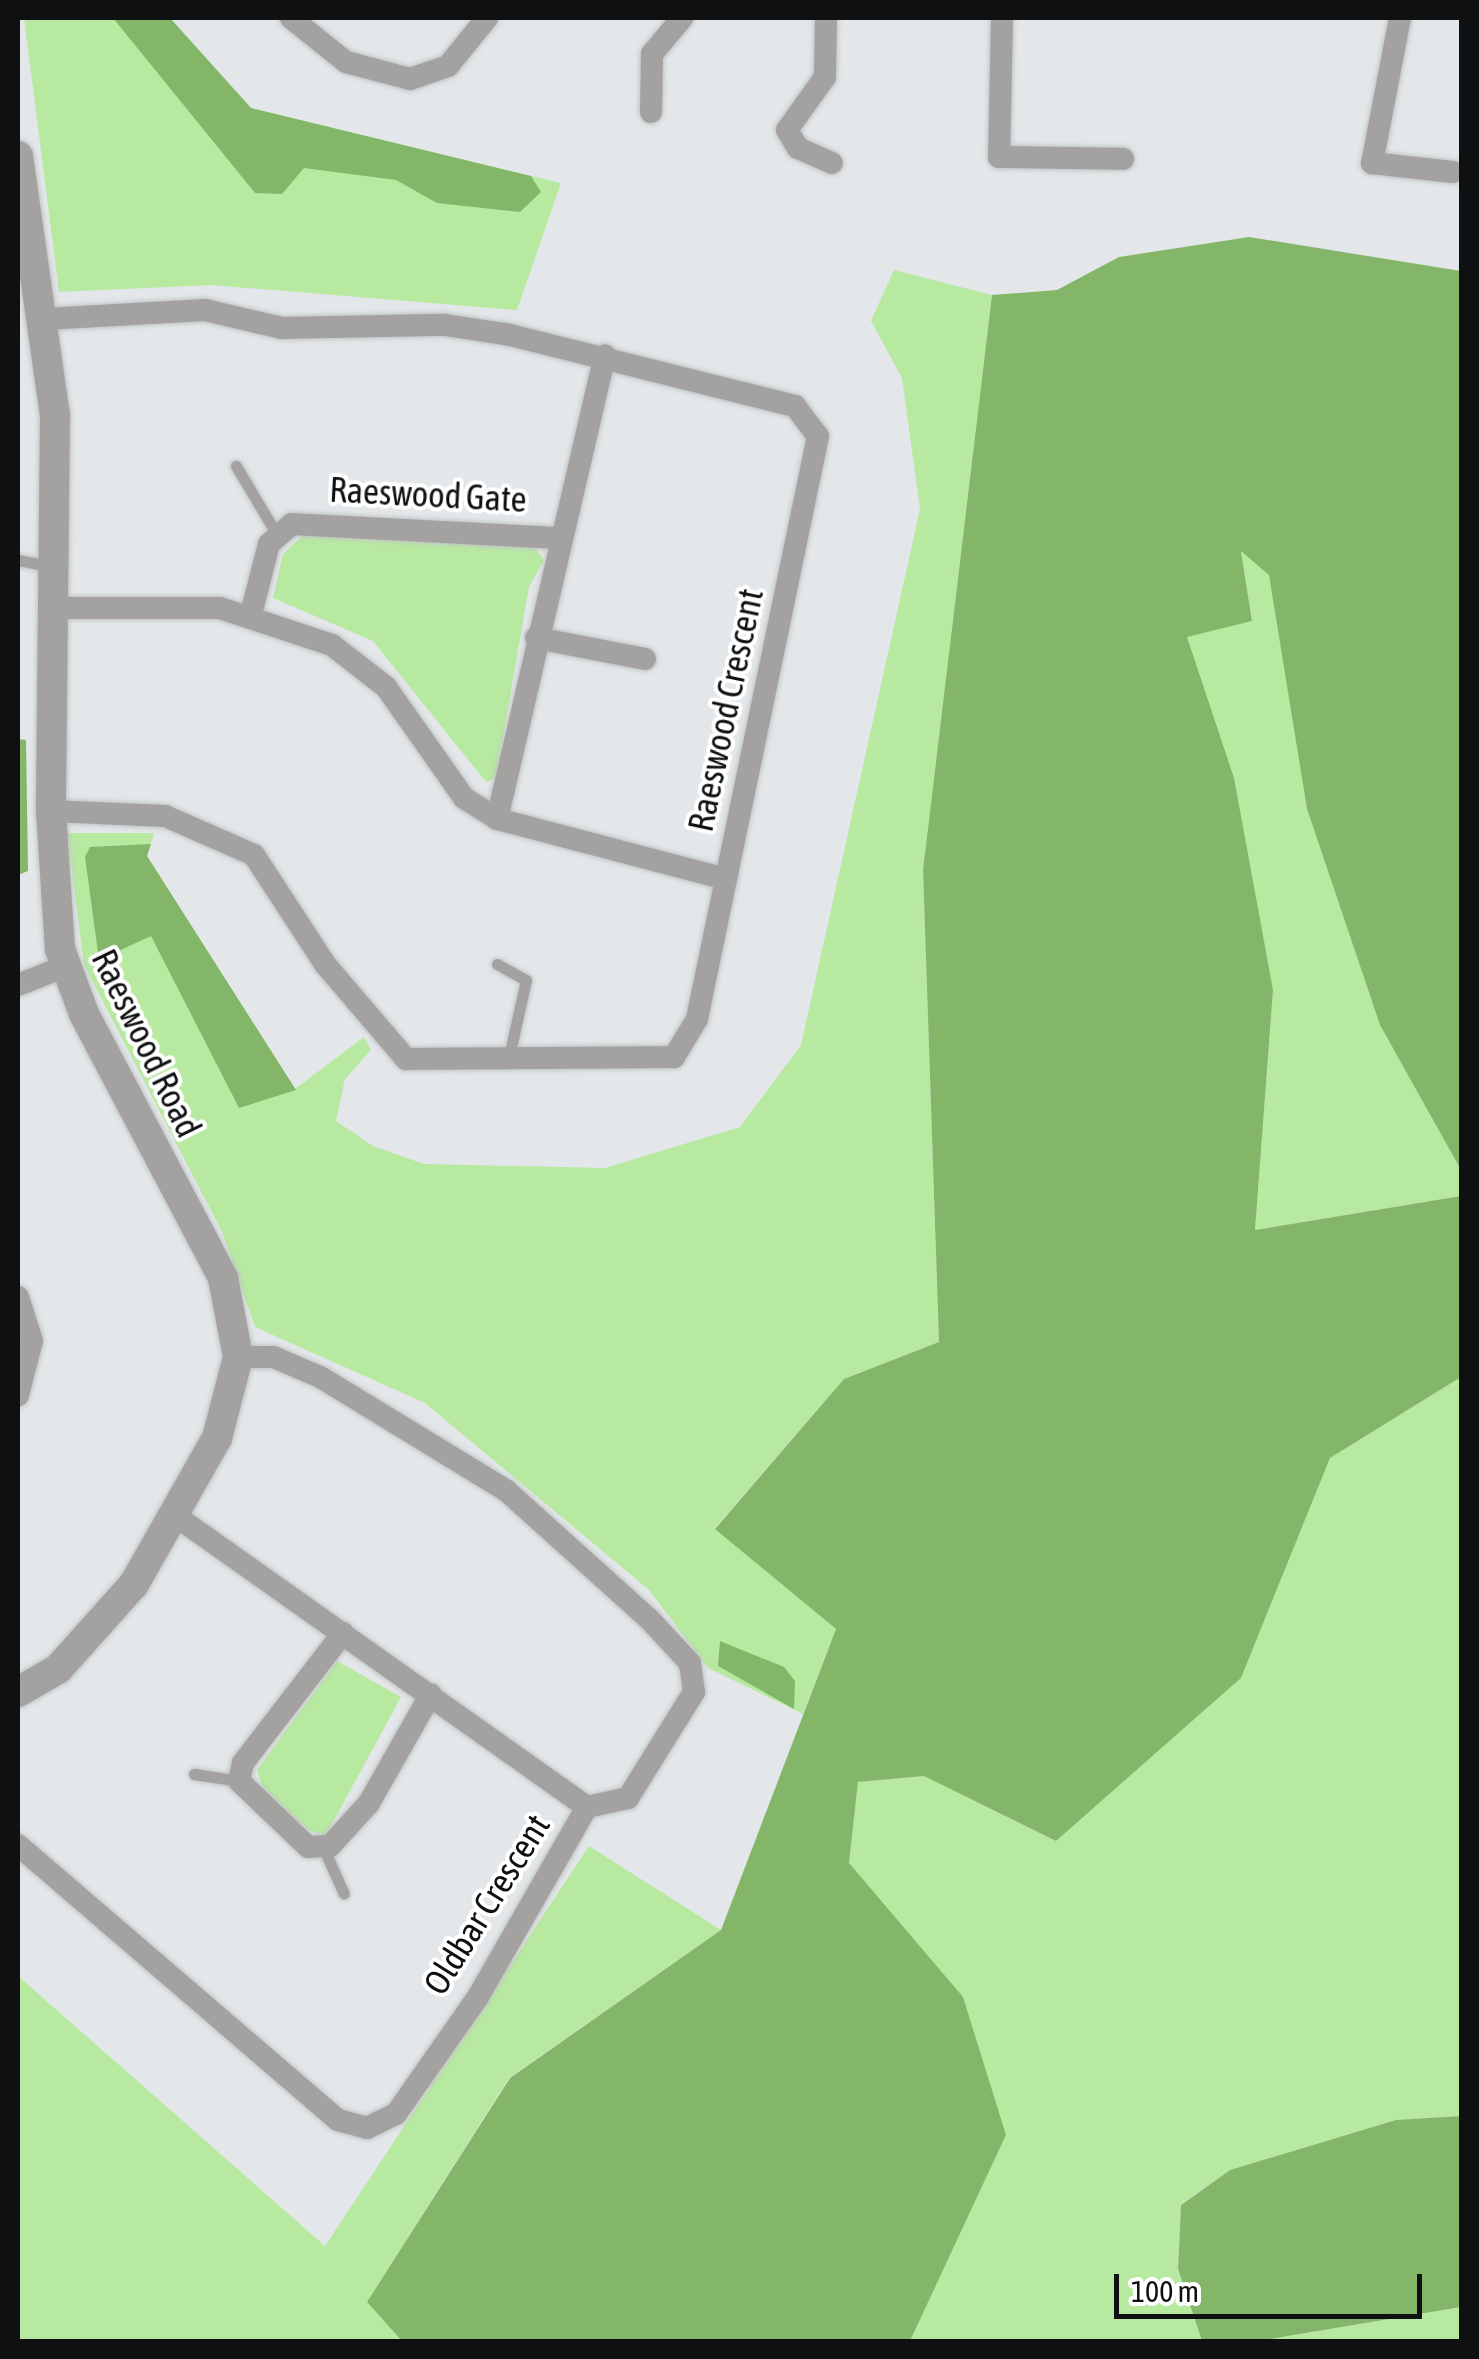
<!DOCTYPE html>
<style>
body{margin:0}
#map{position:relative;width:1479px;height:2359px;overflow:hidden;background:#e3e7e9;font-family:"Asap Condensed",sans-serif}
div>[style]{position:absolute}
.green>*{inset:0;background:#b8e9a1}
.forest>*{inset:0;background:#84b66a}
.roads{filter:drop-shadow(0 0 2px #c1c5c6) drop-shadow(0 0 2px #c1c5c6)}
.service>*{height:11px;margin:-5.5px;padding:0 5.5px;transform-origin:5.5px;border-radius:5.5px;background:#a4a2a1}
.minor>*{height:22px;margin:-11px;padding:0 11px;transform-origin:11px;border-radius:11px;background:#a4a2a1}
.tertiary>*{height:30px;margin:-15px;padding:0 15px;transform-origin:15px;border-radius:15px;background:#a4a2a1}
span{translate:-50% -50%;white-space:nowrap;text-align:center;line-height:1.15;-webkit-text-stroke:8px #fff;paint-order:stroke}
.street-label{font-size:35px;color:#0f1011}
.frame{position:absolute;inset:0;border:20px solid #0f1011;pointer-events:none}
.scale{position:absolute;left:1114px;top:2274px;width:308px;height:45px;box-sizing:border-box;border:5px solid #0f1011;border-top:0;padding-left:12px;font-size:30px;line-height:35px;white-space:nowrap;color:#0f1011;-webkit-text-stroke:8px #fff;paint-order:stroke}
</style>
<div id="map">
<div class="green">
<div style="clip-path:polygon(24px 18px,170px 18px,251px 108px,561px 183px,517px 310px,211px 285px,59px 292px)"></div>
<div style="clip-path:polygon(894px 270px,992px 295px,923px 870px,939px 1342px,844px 1379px,715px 1528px,836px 1629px,803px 1714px,708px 1668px,649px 1590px,425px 1403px,255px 1327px,222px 1232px,84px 965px,67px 833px,154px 833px,147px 856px,295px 1089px,364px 1037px,371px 1050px,345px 1079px,336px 1121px,373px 1146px,424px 1164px,605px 1168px,740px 1127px,801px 1045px,920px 509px,902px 378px,871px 321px)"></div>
<div style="clip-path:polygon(304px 534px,532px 544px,544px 560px,529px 587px,496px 778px,486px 782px,373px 641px,273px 598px,283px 554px)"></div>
<div style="clip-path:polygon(1241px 550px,1270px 575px,1307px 809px,1380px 1025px,1461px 1170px,1461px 1196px,1255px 1230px,1273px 990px,1187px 636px,1252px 621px)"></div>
<div style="clip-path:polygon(1461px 1377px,1461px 2116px,1396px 2120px,1230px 2170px,1181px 2204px,1178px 2269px,1202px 2341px,910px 2341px,1006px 2135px,849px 1863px,858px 1782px,924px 1776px,1056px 1841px,1241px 1678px,1330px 1458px)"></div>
<div style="clip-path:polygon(337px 1661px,401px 1697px,326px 1835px,309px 1831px,262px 1787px,257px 1770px)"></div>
<div style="clip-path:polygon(589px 1846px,721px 1930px,509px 2078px,367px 2302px,402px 2341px,18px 2341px,18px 1976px,325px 2246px)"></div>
<div style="clip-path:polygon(1461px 2307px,1461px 2341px,1258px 2341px)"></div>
</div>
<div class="forest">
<div style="clip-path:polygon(113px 18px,170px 18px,251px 108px,531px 176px,541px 192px,520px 212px,437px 203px,396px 180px,304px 168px,282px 194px,255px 193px)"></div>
<div style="clip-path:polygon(1249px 237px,1461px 271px,1461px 1170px,1380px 1025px,1307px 809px,1269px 575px,1241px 551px,1252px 621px,1187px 637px,1234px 778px,1273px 990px,1255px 1230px,1461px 1196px,1461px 1377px,1330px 1458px,1241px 1678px,1056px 1841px,924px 1776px,858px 1782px,849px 1863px,963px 1997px,1006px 2135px,910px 2341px,402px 2341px,367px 2302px,510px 2078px,721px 1930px,836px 1629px,715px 1529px,844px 1379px,939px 1342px,923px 870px,992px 295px,1057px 290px,1119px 257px)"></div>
<div style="clip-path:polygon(18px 739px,26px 740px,28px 871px,18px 875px)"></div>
<div style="clip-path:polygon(151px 844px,147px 856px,296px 1090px,239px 1108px,151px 936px,99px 960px,85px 857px,90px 847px)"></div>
<div style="clip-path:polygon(720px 1641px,784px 1667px,795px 1681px,794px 1709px,718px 1666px)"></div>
<div style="clip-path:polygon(1461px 2116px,1461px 2307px,1258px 2341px,1202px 2341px,1178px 2269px,1181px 2205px,1230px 2170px,1396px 2120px)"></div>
</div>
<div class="roads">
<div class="service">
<div style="left:236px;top:466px;width:78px;rotate:59.2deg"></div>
<div style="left:18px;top:560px;width:36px;rotate:11deg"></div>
<div style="left:497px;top:964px;width:33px;rotate:29deg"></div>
<div style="left:526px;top:980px;width:83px;rotate:102.5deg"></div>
<div style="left:194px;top:1774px;width:46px;rotate:8.8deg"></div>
<div style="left:323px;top:1847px;width:51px;rotate:65.9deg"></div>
</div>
<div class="minor">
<div style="left:291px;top:18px;width:70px;rotate:38.7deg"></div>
<div style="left:346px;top:62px;width:66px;rotate:14.9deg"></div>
<div style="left:410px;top:79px;width:40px;rotate:-18.9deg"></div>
<div style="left:448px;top:66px;width:62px;rotate:-50.9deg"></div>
<div style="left:826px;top:18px;width:59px;rotate:91deg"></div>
<div style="left:825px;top:77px;width:65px;rotate:125.6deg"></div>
<div style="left:787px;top:130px;width:21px;rotate:59deg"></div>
<div style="left:798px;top:148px;width:37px;rotate:24deg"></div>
<div style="left:1002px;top:18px;width:139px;rotate:91.2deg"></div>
<div style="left:999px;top:157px;width:124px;rotate:0.9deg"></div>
<div style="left:1400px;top:18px;width:148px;rotate:100.9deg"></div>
<div style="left:1372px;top:163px;width:81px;rotate:6.4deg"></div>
<div style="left:651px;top:112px;width:58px;rotate:-89deg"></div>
<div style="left:652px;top:54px;width:47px;rotate:-50.2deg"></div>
<div style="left:45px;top:319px;width:160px;rotate:-3.2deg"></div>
<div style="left:205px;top:310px;width:79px;rotate:13.2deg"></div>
<div style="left:282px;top:328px;width:163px;rotate:-1.1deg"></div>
<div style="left:445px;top:325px;width:66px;rotate:8.7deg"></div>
<div style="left:510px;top:335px;width:294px;rotate:14deg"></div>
<div style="left:795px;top:406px;width:38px;rotate:53deg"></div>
<div style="left:818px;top:436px;width:595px;rotate:101.73deg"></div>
<div style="left:697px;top:1019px;width:44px;rotate:121.2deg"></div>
<div style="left:674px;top:1057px;width:268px;rotate:179.6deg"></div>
<div style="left:406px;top:1059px;width:125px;rotate:-130.5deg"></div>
<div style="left:325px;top:964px;width:130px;rotate:-123.1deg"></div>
<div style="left:254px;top:855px;width:97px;rotate:-156.3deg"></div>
<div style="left:165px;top:816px;width:114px;rotate:-177.5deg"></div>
<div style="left:58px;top:608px;width:162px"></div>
<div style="left:220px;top:608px;width:118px;rotate:18.3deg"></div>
<div style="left:332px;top:645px;width:68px;rotate:37.9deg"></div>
<div style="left:386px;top:687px;width:136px;rotate:54.9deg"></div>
<div style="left:464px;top:798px;width:39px;rotate:32deg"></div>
<div style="left:497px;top:819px;width:237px;rotate:14.7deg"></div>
<div style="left:251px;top:614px;width:72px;rotate:-75.6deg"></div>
<div style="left:269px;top:544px;width:30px;rotate:-41deg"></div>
<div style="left:292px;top:524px;width:264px;rotate:3deg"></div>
<div style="left:536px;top:638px;width:111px;rotate:10.9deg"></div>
<div style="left:497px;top:819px;width:476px;rotate:-76.9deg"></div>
<div style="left:18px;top:985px;width:52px;rotate:-21.6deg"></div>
<div style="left:18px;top:1297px;width:46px;rotate:72.3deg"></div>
<div style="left:32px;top:1341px;width:56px;rotate:104.5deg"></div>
<div style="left:173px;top:1514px;width:507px;rotate:35.29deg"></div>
<div style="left:587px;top:1807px;width:42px;rotate:-12.4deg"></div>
<div style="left:628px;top:1798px;width:125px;rotate:-58.1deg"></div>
<div style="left:694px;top:1692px;width:29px;rotate:-98deg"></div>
<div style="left:690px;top:1663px;width:60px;rotate:-133deg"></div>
<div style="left:649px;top:1619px;width:191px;rotate:-138deg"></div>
<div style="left:507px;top:1491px;width:219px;rotate:-148.6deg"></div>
<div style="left:320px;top:1377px;width:51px;rotate:-156.9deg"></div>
<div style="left:273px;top:1357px;width:35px;rotate:180deg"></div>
<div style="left:343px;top:1633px;width:164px;rotate:127.6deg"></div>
<div style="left:243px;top:1763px;width:18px;rotate:103deg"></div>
<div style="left:239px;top:1781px;width:95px;rotate:43.7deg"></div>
<div style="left:308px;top:1847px;width:22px;rotate:-3deg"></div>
<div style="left:330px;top:1846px;width:58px;rotate:-47.8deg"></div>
<div style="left:369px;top:1803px;width:125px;rotate:-60.4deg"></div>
<div style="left:18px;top:1845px;width:422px;rotate:40.7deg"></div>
<div style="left:338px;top:2120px;width:30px;rotate:15deg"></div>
<div style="left:367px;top:2128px;width:32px;rotate:-26deg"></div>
<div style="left:396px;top:2114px;width:143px;rotate:-55deg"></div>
<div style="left:478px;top:1997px;width:219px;rotate:-60.2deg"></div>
</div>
<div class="tertiary">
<div style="left:18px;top:156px;width:262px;rotate:81.9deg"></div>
<div style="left:55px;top:415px;width:396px;rotate:90.6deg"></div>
<div style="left:51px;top:811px;width:138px;rotate:86.3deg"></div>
<div style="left:60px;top:949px;width:69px;rotate:69.7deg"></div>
<div style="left:84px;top:1014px;width:298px;rotate:62.2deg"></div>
<div style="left:223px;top:1278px;width:80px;rotate:79.2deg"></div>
<div style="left:238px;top:1357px;width:84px;rotate:104.5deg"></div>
<div style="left:217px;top:1438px;width:168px;rotate:119.6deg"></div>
<div style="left:134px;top:1584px;width:114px;rotate:131.8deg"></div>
<div style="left:58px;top:1669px;width:46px;rotate:150.1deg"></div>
</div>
</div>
<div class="street-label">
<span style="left:428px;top:494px;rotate:3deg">Raeswood Gate</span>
<span style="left:725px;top:710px;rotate:-78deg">Raeswood Crescent</span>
<span style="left:147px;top:1043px;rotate:64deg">Raeswood Road</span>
<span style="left:486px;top:1904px;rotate:-58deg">Oldbar Crescent</span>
</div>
<div class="frame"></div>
<div class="scale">100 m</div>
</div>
